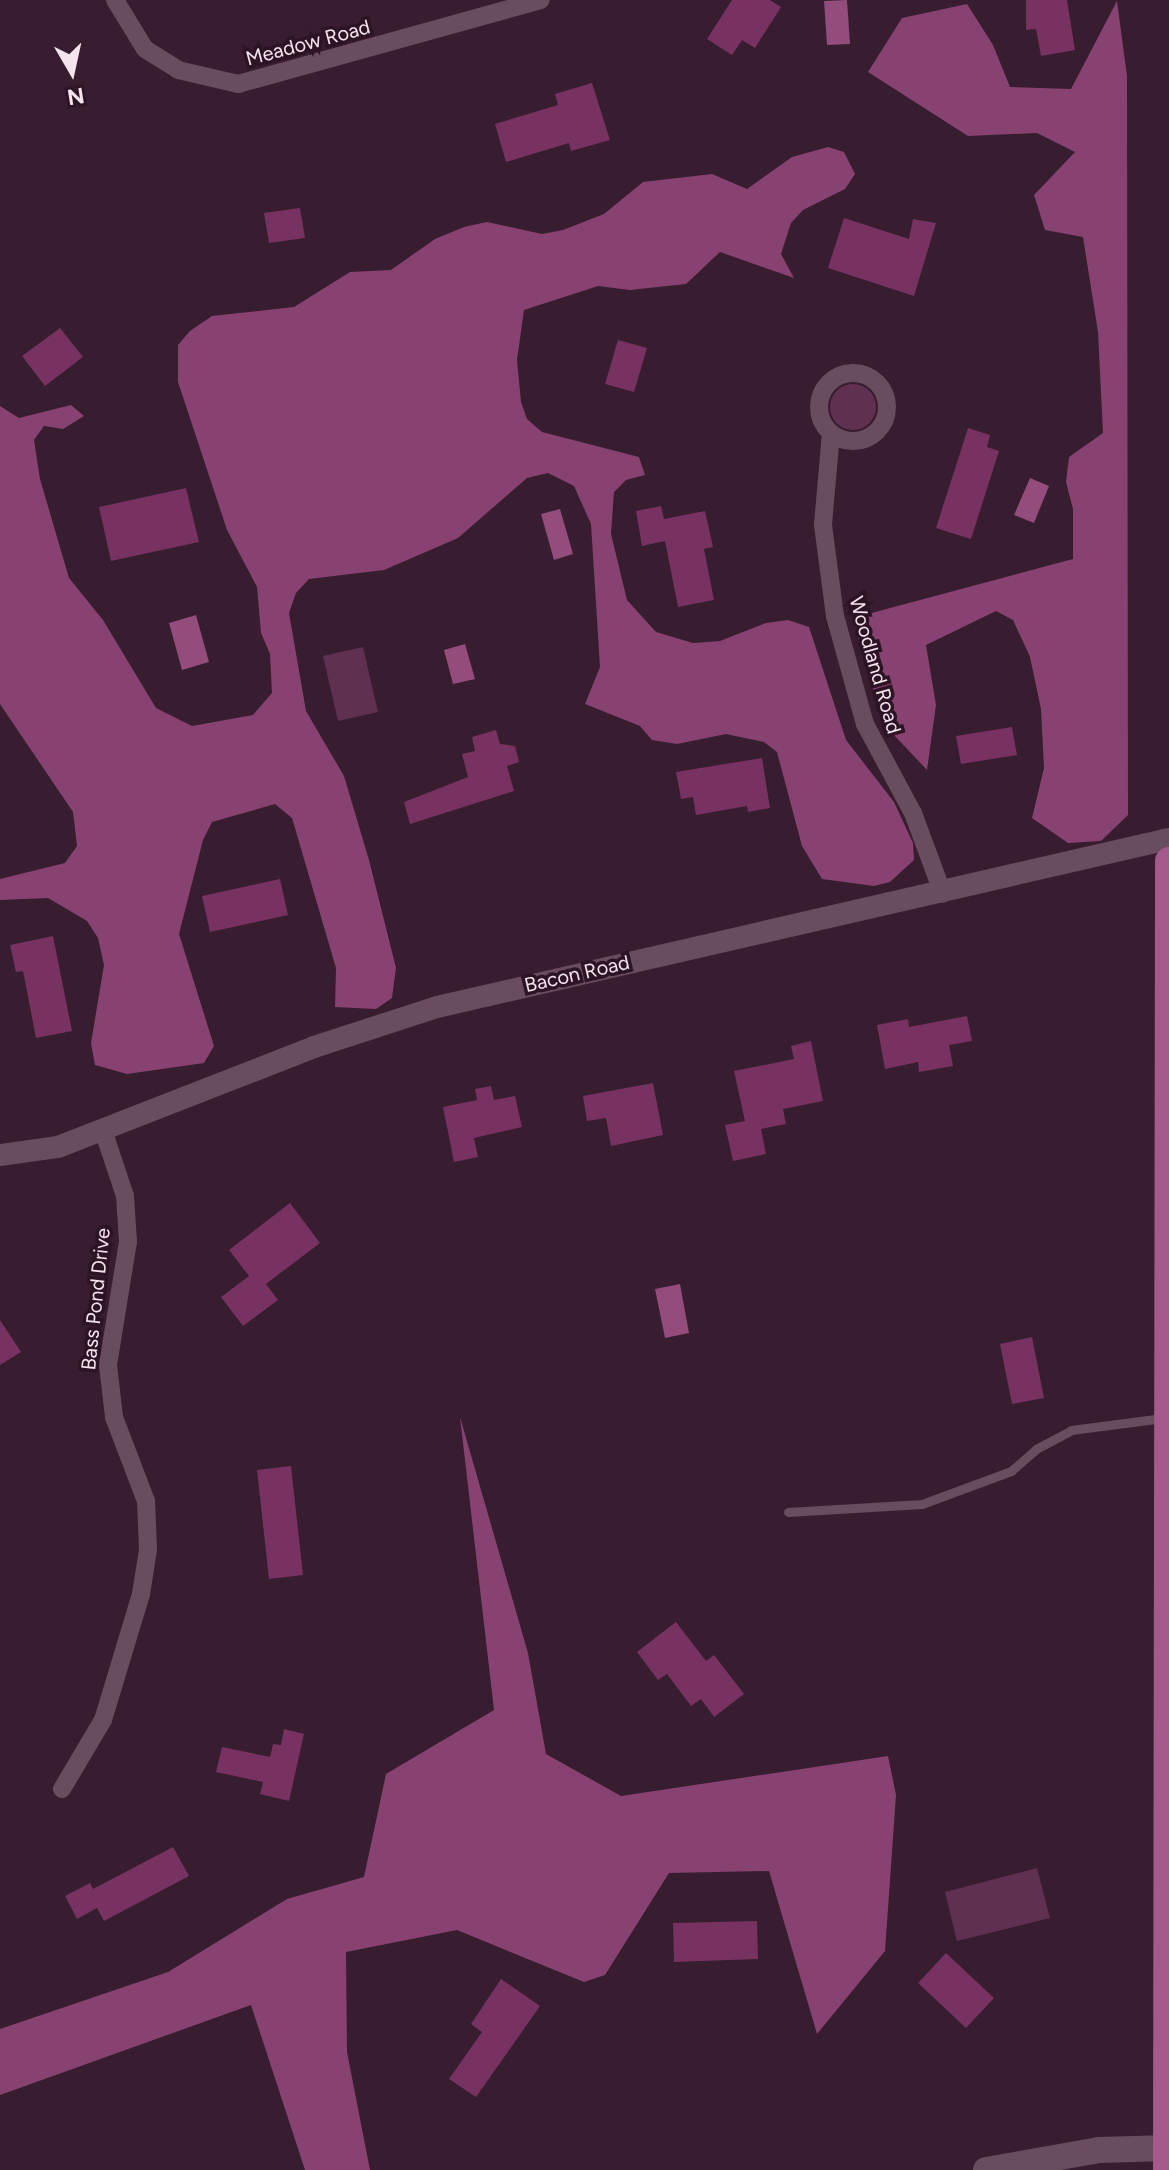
<!DOCTYPE html>
<style>
body{margin:0}
#map{position:relative;width:1169px;height:2170px;overflow:hidden;background:#371d2f;font-family:Figtree,sans-serif}
div>[style]{position:absolute}
.green>*{inset:0;background:#603051}
.round{border-radius:50%}
.forest>*{inset:0;background:#884271}
.water>*{inset:0;background:#934c7c}
.building>*{inset:0;background:#773262}
.service>*{height:9px;margin:-4.5px;padding:0 4.5px;transform-origin:4.5px;border-radius:4.5px;background:#694c5e}
.minor>*{height:18px;margin:-9px;padding:0 9px;transform-origin:9px;border-radius:9px;background:#694c5e}
.minor>.ring{margin:-9px;padding:0;box-sizing:content-box;background:none;border:18px solid #694c5e;border-radius:50%}
.tertiary>*{height:22px;margin:-11px;padding:0 11px;transform-origin:11px;border-radius:11px;background:#694c5e}
.secondary>*{height:26px;margin:-13px;padding:0 13px;transform-origin:13px;border-radius:13px;background:#694c5e}
.primary>*{height:28px;margin:-14px;padding:0 14px;transform-origin:14px;border-radius:14px;background:#a45a8c}
span{translate:-50% -50%;white-space:nowrap;text-align:center;line-height:1.15;-webkit-text-stroke:7px #2d1425;paint-order:stroke}
.street-label{font-size:20px;color:#f5e3ee}
.north{position:absolute;left:32px;top:32px;width:80px;height:80px;-webkit-text-stroke:6px #2d1425;paint-order:stroke;rotate:171deg;font-size:22px;font-weight:700;line-height:32px;text-align:center;color:#f5e3ee}
.north::after{content:'';display:block;margin:auto;width:28px;height:36px;background:#f5e3ee;clip-path:polygon(50% 0,100% 100%,50% 72%,0 100%)}
</style>
<div id="map">
<div class="green">
<div class="round" style="left:830px;top:384px;width:46px;height:46px"></div>
<div style="clip-path:polygon(363px 647px,378px 712px,338px 721px,323px 656px)"></div>
<div style="clip-path:polygon(1037px 1868px,1050px 1918px,957px 1941px,945px 1892px)"></div>
</div>
<div class="forest">
<div style="clip-path:polygon(1117px 1px,1127px 76px,1128px 815px,1101px 841px,1068px 843px,1032px 818px,1044px 768px,1041px 709px,1030px 657px,1013px 620px,996px 611px,926px 645px,936px 705px,927px 770px,893px 734px,871px 685px,853px 618px,1073px 559px,1073px 509px,1066px 482px,1069px 457px,1103px 433px,1098px 332px,1083px 237px,1045px 230px,1034px 195px,1075px 152px,1037px 133px,968px 136px,868px 72px,902px 18px,967px 4px,993px 45px,1010px 87px,1071px 89px)"></div>
<div style="clip-path:polygon(828px 147px,844px 152px,855px 174px,845px 189px,803px 210px,791px 223px,781px 254px,794px 278px,720px 252px,686px 284px,630px 290px,598px 286px,524px 310px,517px 360px,521px 402px,527px 419px,542px 432px,639px 457px,645px 475px,626px 480px,614px 492px,611px 534px,627px 600px,656px 632px,693px 643px,720px 641px,766px 623px,788px 620px,809px 627px,846px 740px,894px 802px,913px 843px,914px 860px,890px 882px,874px 886px,822px 879px,802px 846px,777px 752px,764px 742px,726px 734px,677px 744px,652px 740px,640px 726px,585px 704px,600px 667px,591px 524px,574px 486px,548px 473px,527px 478px,458px 538px,384px 570px,309px 579px,296px 593px,289px 613px,306px 711px,344px 776px,369px 860px,396px 968px,392px 998px,376px 1009px,335px 1007px,336px 968px,292px 818px,275px 804px,212px 822px,203px 840px,179px 934px,214px 1046px,204px 1063px,127px 1074px,95px 1065px,91px 1043px,104px 965px,98px 938px,87px 921px,48px 898px,0 900px,0 879px,65px 863px,77px 846px,73px 812px,0 704px,0 406px,19px 418px,71px 405px,84px 416px,63px 429px,44px 426px,34px 440px,40px 479px,69px 578px,103px 620px,156px 708px,192px 726px,253px 715px,272px 693px,270px 654px,261px 633px,257px 587px,227px 530px,178px 382px,178px 345px,190px 331px,212px 316px,294px 307px,350px 272px,391px 270px,435px 239px,464px 227px,487px 222px,542px 234px,563px 230px,604px 214px,643px 182px,712px 174px,747px 189px,792px 157px)"></div>
<div style="clip-path:polygon(460px 1417px,528px 1653px,546px 1754px,621px 1796px,888px 1756px,896px 1795px,885px 1951px,817px 2034px,769px 1871px,669px 1873px,605px 1975px,584px 1982px,457px 1930px,346px 1952px,347px 2052px,370px 2170px,305px 2170px,251px 2005px,0 2095px,0 2029px,168px 1972px,287px 1899px,364px 1877px,386px 1774px,494px 1710px)"></div>
</div>
<div class="water">
<div style="clip-path:polygon(847px 0,850px 44px,827px 45px,824px 1px)"></div>
<div style="clip-path:polygon(1030px 478px,1049px 486px,1034px 523px,1014px 515px)"></div>
<div style="clip-path:polygon(560px 509px,573px 554px,554px 560px,541px 514px)"></div>
<div style="clip-path:polygon(196px 615px,209px 662px,182px 670px,169px 623px)"></div>
<div style="clip-path:polygon(465px 644px,475px 679px,453px 684px,444px 650px)"></div>
<div style="clip-path:polygon(680px 1284px,689px 1333px,665px 1338px,655px 1289px)"></div>
</div>
<div class="building">
<div style="clip-path:polygon(732px 0,770px 0,781px 7px,755px 48px,742px 40px,732px 55px,707px 39px)"></div>
<div style="clip-path:polygon(1026px 0,1067px 0,1075px 50px,1041px 56px,1036px 29px,1026px 30px)"></div>
<div style="clip-path:polygon(592px 83px,610px 140px,571px 151px,569px 143px,506px 162px,495px 124px,558px 105px,555px 94px)"></div>
<div style="clip-path:polygon(300px 208px,305px 238px,269px 243px,264px 213px)"></div>
<div style="clip-path:polygon(844px 218px,909px 239px,913px 219px,936px 223px,914px 296px,828px 268px)"></div>
<div style="clip-path:polygon(60px 328px,83px 357px,45px 386px,22px 356px)"></div>
<div style="clip-path:polygon(618px 340px,647px 348px,634px 392px,605px 384px)"></div>
<div style="clip-path:polygon(968px 428px,990px 435px,987px 447px,999px 451px,971px 539px,936px 528px)"></div>
<div style="clip-path:polygon(186px 488px,199px 542px,111px 561px,99px 507px)"></div>
<div style="clip-path:polygon(661px 506px,664px 519px,705px 511px,713px 547px,704px 549px,714px 600px,678px 607px,665px 541px,642px 546px,636px 511px)"></div>
<div style="clip-path:polygon(1012px 727px,1017px 755px,961px 764px,956px 736px)"></div>
<div style="clip-path:polygon(496px 730px,500px 744px,515px 746px,519px 762px,507px 766px,514px 791px,410px 824px,404px 802px,468px 777px,462px 754px,475px 751px,472px 737px)"></div>
<div style="clip-path:polygon(762px 758px,770px 808px,748px 812px,747px 806px,696px 815px,693px 797px,681px 799px,676px 772px)"></div>
<div style="clip-path:polygon(280px 879px,288px 915px,210px 932px,202px 896px)"></div>
<div style="clip-path:polygon(53px 936px,72px 1031px,36px 1038px,23px 971px,16px 972px,10px 945px)"></div>
<div style="clip-path:polygon(967px 1016px,972px 1041px,949px 1045px,953px 1066px,919px 1072px,918px 1062px,885px 1069px,877px 1025px,908px 1019px,909px 1027px)"></div>
<div style="clip-path:polygon(811px 1041px,823px 1101px,783px 1109px,786px 1124px,761px 1129px,766px 1154px,733px 1161px,725px 1125px,745px 1121px,734px 1071px,794px 1059px,791px 1046px)"></div>
<div style="clip-path:polygon(653px 1083px,663px 1135px,611px 1146px,606px 1118px,587px 1121px,583px 1096px)"></div>
<div style="clip-path:polygon(491px 1086px,494px 1100px,515px 1096px,522px 1127px,474px 1138px,478px 1157px,454px 1162px,443px 1107px,477px 1100px,475px 1089px)"></div>
<div style="clip-path:polygon(290px 1203px,320px 1243px,266px 1284px,278px 1300px,243px 1326px,221px 1297px,249px 1276px,229px 1250px)"></div>
<div style="clip-path:polygon(0 1320px,21px 1352px,0 1365px)"></div>
<div style="clip-path:polygon(1032px 1337px,1044px 1398px,1012px 1404px,1000px 1344px)"></div>
<div style="clip-path:polygon(291px 1466px,303px 1575px,269px 1579px,257px 1470px)"></div>
<div style="clip-path:polygon(676px 1622px,706px 1661px,714px 1655px,744px 1694px,714px 1717px,701px 1699px,691px 1706px,667px 1674px,658px 1680px,637px 1652px)"></div>
<div style="clip-path:polygon(284px 1729px,304px 1734px,289px 1801px,260px 1794px,263px 1782px,216px 1772px,222px 1747px,270px 1757px,273px 1744px,281px 1745px)"></div>
<div style="clip-path:polygon(173px 1847px,189px 1876px,104px 1921px,97px 1908px,77px 1919px,65px 1896px,90px 1883px,93px 1889px)"></div>
<div style="clip-path:polygon(757px 1921px,758px 1959px,674px 1962px,673px 1923px)"></div>
<div style="clip-path:polygon(946px 1953px,994px 1998px,966px 2028px,918px 1983px)"></div>
<div style="clip-path:polygon(501px 1979px,540px 2006px,476px 2097px,449px 2079px,482px 2032px,471px 2024px)"></div>
</div>
<div class="service">
<div style="left:788px;top:1512px;width:134px;rotate:-3.4deg"></div>
<div style="left:922px;top:1504px;width:95px;rotate:-20.3deg"></div>
<div style="left:1011px;top:1471px;width:33px;rotate:-41deg"></div>
<div style="left:1036px;top:1449px;width:40px;rotate:-28deg"></div>
<div style="left:1071px;top:1430px;width:93px;rotate:-7.4deg"></div>
</div>
<div class="minor">
<div style="left:115px;top:0;width:57px;rotate:58.5deg"></div>
<div style="left:145px;top:49px;width:39px;rotate:32deg"></div>
<div style="left:178px;top:70px;width:62px;rotate:13.1deg"></div>
<div style="left:238px;top:84px;width:314px;rotate:-15.5deg"></div>
<div class="ring" style="left:819px;top:373px;width:50px;height:50px"></div>
<div style="left:831px;top:433px;width:92px;rotate:95deg"></div>
<div style="left:823px;top:525px;width:92px;rotate:82.5deg"></div>
<div style="left:835px;top:616px;width:112px;rotate:74.5deg"></div>
<div style="left:865px;top:724px;width:101px;rotate:61.7deg"></div>
<div style="left:913px;top:813px;width:86px;rotate:69.7deg"></div>
<div style="left:62px;top:1789px;width:80px;rotate:-59.3deg"></div>
<div style="left:103px;top:1720px;width:132px;rotate:-73.2deg"></div>
<div style="left:141px;top:1594px;width:45px;rotate:-81deg"></div>
<div style="left:148px;top:1550px;width:49px;rotate:-92.3deg"></div>
<div style="left:146px;top:1501px;width:90px;rotate:-110.9deg"></div>
<div style="left:114px;top:1417px;width:52px;rotate:-96.6deg"></div>
<div style="left:108px;top:1365px;width:125px;rotate:-80.8deg"></div>
<div style="left:128px;top:1242px;width:46px;rotate:-93.7deg"></div>
<div style="left:125px;top:1196px;width:70px;rotate:-108.4deg"></div>
</div>
<div class="tertiary">
<div style="left:0;top:1155px;width:59px;rotate:-7.9deg"></div>
<div style="left:58px;top:1147px;width:275px;rotate:-21.3deg"></div>
<div style="left:314px;top:1047px;width:129px;rotate:-18deg"></div>
<div style="left:437px;top:1007px;width:751px;rotate:-12.93deg"></div>
</div>
<div class="secondary">
<div style="left:986px;top:2170px;width:115px;rotate:-10deg"></div>
<div style="left:1099px;top:2150px;width:70px;rotate:-1.6deg"></div>
</div>
<div class="primary">
<div style="left:1167px;top:2170px;width:1309px;rotate:-89.91deg"></div>
</div>
<div class="street-label">
<span style="left:308px;top:43px;rotate:-15deg">Meadow Road</span>
<span style="left:875px;top:665px;rotate:74deg">Woodland Road</span>
<span style="left:577px;top:974px;rotate:-13deg">Bacon Road</span>
<span style="left:96px;top:1299px;rotate:-84deg">Bass Pond Drive</span>
</div>
<div class="north">N</div>
</div>
